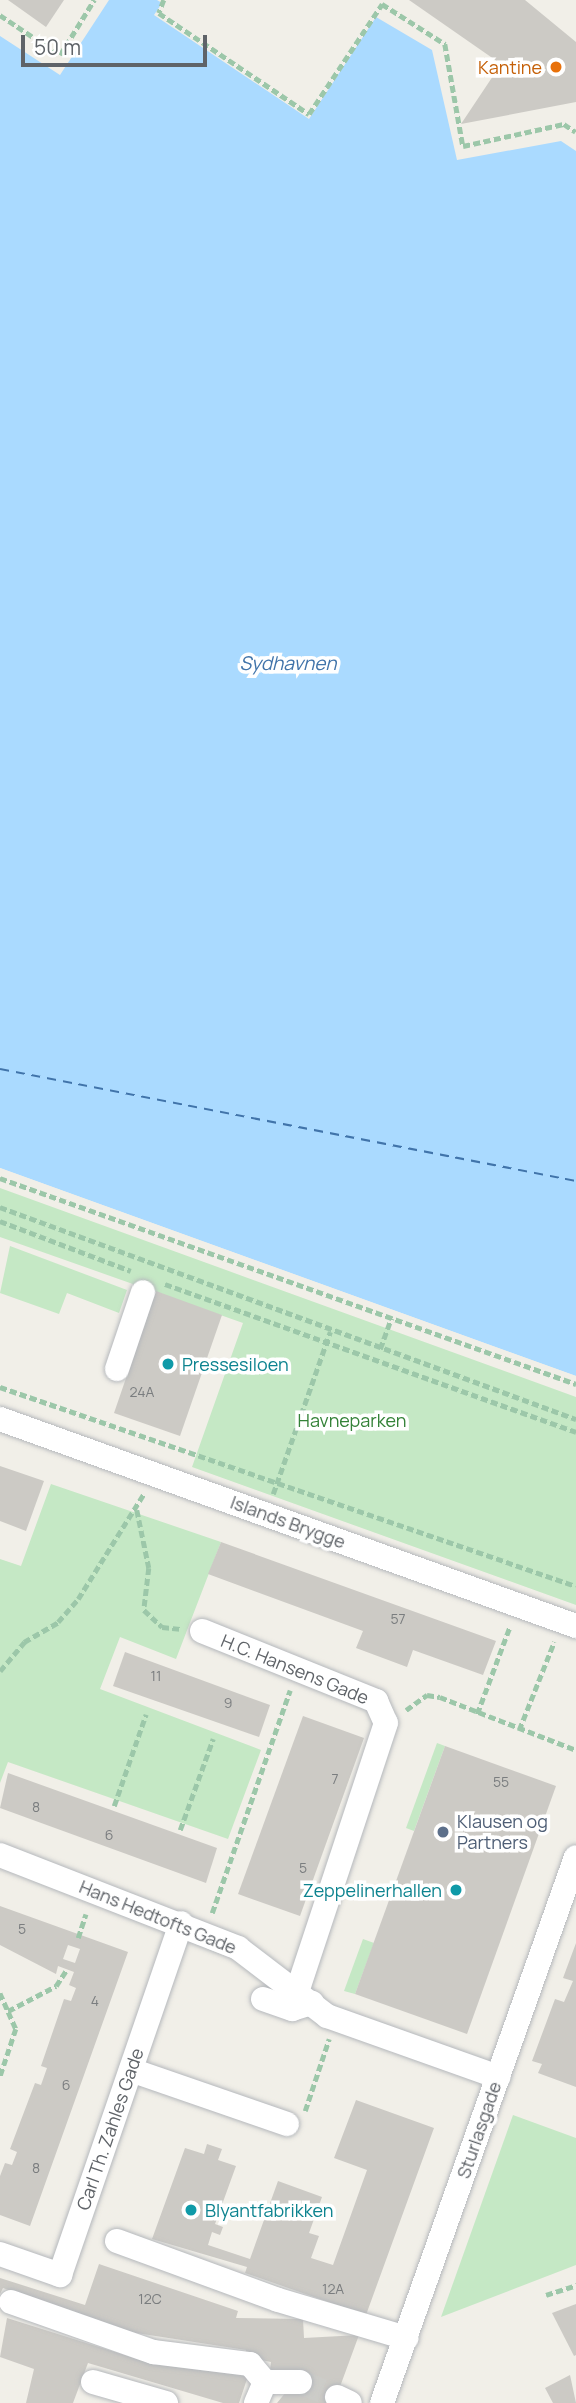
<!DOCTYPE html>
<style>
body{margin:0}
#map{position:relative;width:576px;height:2403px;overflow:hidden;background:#f1efe8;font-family:Manrope,sans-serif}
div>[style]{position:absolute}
.green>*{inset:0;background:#c5e8c5}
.water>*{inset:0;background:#aadaff}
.pier>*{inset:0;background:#f1efe8}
.ferry>*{height:2px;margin-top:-1px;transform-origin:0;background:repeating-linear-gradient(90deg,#4174aa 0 9px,transparent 0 16px)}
.building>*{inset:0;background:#cccac5}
.minor-tunnel>*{height:24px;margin-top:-12px;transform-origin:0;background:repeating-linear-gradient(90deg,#ccccc8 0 24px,transparent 0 36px)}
.path>*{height:4.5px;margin-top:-2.25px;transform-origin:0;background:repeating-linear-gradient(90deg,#9cc7a9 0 7px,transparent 0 10.5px)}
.roads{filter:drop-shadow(0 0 2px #b5b8bc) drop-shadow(0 0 2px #b5b8bc)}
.minor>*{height:24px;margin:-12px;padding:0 12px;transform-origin:12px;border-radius:12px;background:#fff}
.dots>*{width:19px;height:19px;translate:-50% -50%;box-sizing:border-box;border:4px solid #fff;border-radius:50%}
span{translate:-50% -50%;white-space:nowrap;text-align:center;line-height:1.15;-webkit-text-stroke:7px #fff;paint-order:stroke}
.number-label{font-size:14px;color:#7a7d7f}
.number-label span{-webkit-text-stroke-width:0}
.food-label{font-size:18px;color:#c56008}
.right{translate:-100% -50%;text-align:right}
.culture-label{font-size:18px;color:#0d838f}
.left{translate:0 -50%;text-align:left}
.park-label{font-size:18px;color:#348238}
.street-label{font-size:18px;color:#5f6368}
.service-label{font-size:18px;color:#4e5e75}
.water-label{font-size:19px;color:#4174aa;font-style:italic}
.scale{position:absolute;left:21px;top:35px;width:186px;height:32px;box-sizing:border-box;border:4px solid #5f6368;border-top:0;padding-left:9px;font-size:21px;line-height:24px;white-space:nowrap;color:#5f6368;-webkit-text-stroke:5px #fff;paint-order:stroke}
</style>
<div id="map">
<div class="green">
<div style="clip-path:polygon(0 1188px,576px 1397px,576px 1605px,192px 1467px,243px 1323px,0 1237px)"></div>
<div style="clip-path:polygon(10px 1246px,127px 1290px,119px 1313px,67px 1293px,59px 1314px,0 1293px)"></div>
<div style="clip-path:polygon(51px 1484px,221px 1542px,176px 1659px,120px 1637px,100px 1689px,261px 1750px,228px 1839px,8px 1762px,0 1783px,0 1559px,21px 1566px)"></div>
<div style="clip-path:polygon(437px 1743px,445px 1746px,414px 1831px,406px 1828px)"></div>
<div style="clip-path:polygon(363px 1939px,374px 1943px,355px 1994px,344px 1991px)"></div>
<div style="clip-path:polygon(513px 2115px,576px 2138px,576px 2265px,441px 2317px)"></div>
</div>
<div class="water">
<div style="clip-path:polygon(109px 0,157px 0,162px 3px,154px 15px,309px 119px,376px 17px,432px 50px,457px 160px,561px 141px,576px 151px,576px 1376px,0 1168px,0 36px,60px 75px)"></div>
</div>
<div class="pier">
<div style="clip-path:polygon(0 1168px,576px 1376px,576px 1379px,0 1172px)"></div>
</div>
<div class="ferry">
<div style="left:0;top:1069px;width:587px;rotate:11deg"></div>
</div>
<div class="building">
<div style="clip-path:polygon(8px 0,64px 0,46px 27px)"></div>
<div style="clip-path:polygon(409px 0,525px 0,576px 42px,576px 102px,461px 124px,501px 64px)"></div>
<div style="clip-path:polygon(156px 1291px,222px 1315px,180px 1436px,114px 1413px)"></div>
<div style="clip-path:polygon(0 1466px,44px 1481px,26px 1531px,0 1521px)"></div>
<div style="clip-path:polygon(221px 1542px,496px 1641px,483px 1675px,413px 1650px,407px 1667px,356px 1648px,363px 1631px,208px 1574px)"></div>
<div style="clip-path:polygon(125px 1652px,270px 1705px,259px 1737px,113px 1686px)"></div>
<div style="clip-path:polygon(303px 1716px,364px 1738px,300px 1916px,238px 1894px)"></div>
<div style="clip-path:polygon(445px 1746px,556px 1786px,467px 2034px,355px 1994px)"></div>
<div style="clip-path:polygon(8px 1773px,217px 1848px,206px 1883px,0 1808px)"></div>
<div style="clip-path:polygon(evenodd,0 1906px,128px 1952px,30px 2226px,0 2215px,0 2176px,5px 2163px,12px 2165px,17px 2152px,10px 2149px,35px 2083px,41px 2085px,47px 2068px,41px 2066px,64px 1999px,71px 2001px,76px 1988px,69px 1985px,74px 1972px,58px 1966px,56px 1974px,0 1945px,0 1906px,68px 1945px,80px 1949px,75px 1963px,63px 1959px,68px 1945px)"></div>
<div style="clip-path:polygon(576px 1943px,576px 2087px,538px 2073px,542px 2064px,532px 2061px,555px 1999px,564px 2002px,573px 1981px,563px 1978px)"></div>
<div style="clip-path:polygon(356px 2100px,434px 2128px,366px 2315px,245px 2273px,247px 2267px,152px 2239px,185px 2148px,204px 2154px,207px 2144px,222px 2149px,218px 2160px,236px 2166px,215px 2224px,223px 2227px,220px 2235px,212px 2232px,208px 2245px,250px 2259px,278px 2181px,322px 2197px,309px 2233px,319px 2236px,311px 2258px,333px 2265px,367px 2170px,334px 2158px)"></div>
<div style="clip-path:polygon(99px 2264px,238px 2311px,236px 2318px,303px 2319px,304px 2338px,359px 2335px,334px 2403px,277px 2403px,304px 2370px,270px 2371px,271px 2362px,246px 2357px,246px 2350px,117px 2330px,3px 2288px,0 2294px,0 2278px,85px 2305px)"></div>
<div style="clip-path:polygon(576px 2304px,576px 2355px,574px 2356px,552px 2313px)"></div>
<div style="clip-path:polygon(7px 2318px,153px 2364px,248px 2376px,239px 2403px,223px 2403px,88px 2363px,73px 2403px,26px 2403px,34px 2369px,0 2357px)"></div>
<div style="clip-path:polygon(570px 2375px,576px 2403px,553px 2403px,545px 2388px)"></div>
</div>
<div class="minor-tunnel">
<div style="left:300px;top:2382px;width:40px;rotate:22deg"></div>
</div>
<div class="path">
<div style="left:164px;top:0;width:14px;rotate:111deg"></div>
<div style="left:159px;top:13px;width:181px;rotate:34deg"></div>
<div style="left:309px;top:114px;width:132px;rotate:-56.4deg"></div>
<div style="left:382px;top:4px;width:75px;rotate:32.4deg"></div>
<div style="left:445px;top:44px;width:104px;rotate:80deg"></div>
<div style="left:463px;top:146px;width:103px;rotate:-12.3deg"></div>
<div style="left:564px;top:124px;width:14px;rotate:34deg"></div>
<div style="left:0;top:15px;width:72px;rotate:33.7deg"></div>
<div style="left:60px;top:55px;width:65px;rotate:-58.3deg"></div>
<div style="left:0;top:1178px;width:612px;rotate:19.68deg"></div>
<div style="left:0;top:1207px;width:614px;rotate:20.21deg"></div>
<div style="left:0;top:1221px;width:140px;rotate:20.9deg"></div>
<div style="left:165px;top:1284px;width:437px;rotate:19.8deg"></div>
<div style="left:380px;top:1349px;width:33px;rotate:-70deg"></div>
<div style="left:0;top:1387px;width:609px;rotate:19.06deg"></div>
<div style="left:273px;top:1494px;width:172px;rotate:-70.6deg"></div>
<div style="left:137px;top:1510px;width:59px;rotate:78.3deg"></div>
<div style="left:149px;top:1568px;width:42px;rotate:96.8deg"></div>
<div style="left:144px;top:1610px;width:25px;rotate:43deg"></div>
<div style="left:162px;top:1627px;width:18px;rotate:6deg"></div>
<div style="left:0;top:1671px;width:38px;rotate:-50deg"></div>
<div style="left:24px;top:1642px;width:39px;rotate:-30deg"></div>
<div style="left:58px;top:1622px;width:30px;rotate:-49deg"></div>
<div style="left:78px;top:1599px;width:123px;rotate:-58deg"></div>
<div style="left:406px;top:1710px;width:26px;rotate:-36deg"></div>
<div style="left:427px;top:1695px;width:13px;rotate:9deg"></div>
<div style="left:440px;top:1697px;width:146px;rotate:21.3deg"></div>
<div style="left:477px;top:1714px;width:94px;rotate:-69.4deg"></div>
<div style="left:519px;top:1730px;width:95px;rotate:-68.3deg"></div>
<div style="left:114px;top:1806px;width:97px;rotate:-70.8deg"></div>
<div style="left:180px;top:1830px;width:97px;rotate:-70.1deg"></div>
<div style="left:212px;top:1913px;width:236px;rotate:-70.7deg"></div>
<div style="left:78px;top:1938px;width:25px;rotate:-72deg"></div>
<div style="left:0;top:1993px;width:39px;rotate:66deg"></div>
<div style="left:16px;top:2029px;width:51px;rotate:108.4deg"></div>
<div style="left:8px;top:2011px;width:54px;rotate:-27.5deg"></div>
<div style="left:56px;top:1986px;width:20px;rotate:-57deg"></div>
<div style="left:305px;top:2111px;width:76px;rotate:-71.6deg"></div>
<div style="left:546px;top:2295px;width:32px;rotate:-18deg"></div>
</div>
<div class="roads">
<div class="minor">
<div style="left:117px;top:1369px;width:81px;rotate:-71.3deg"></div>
<div style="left:0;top:1419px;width:612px;rotate:19.77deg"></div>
<div style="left:202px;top:1631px;width:188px;rotate:21.9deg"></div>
<div style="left:376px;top:1701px;width:24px;rotate:66deg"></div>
<div style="left:386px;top:1723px;width:283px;rotate:108.3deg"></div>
<div style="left:0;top:1855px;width:256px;rotate:21.3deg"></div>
<div style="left:238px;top:1948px;width:112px;rotate:37.4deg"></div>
<div style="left:327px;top:2016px;width:182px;rotate:19.6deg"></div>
<div style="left:263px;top:1999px;width:31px;rotate:19deg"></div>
<div style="left:292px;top:2009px;width:21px;rotate:-17deg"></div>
<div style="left:131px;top:2070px;width:165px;rotate:19.1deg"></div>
<div style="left:117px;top:2241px;width:171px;rotate:20.1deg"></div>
<div style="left:278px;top:2300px;width:134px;rotate:16.5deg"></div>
<div style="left:0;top:2254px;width:64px;rotate:19.3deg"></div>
<div style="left:60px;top:2275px;width:372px;rotate:-71deg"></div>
<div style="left:11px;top:2302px;width:151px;rotate:19.4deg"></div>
<div style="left:153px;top:2352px;width:98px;rotate:7.1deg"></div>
<div style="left:250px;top:2364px;width:23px;rotate:50deg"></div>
<div style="left:93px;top:2382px;width:76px;rotate:16deg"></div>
<div style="left:337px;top:2397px;width:14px;rotate:25deg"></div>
<div style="left:256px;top:2403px;width:23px;rotate:-67deg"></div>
<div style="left:265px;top:2382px;width:35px"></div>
<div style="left:382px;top:2403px;width:579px;rotate:-70.44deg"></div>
</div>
</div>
<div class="dots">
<div style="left:556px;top:67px;background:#e8710a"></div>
<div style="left:168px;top:1364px;background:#0f9aa8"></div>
<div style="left:443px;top:1832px;background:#5c6f8a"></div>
<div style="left:456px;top:1890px;background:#0f9aa8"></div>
<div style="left:191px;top:2210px;background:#0f9aa8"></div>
</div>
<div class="number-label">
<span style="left:142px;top:1392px">24A</span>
<span style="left:398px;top:1619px">57</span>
<span style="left:156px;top:1676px">11</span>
<span style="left:228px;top:1703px">9</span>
<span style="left:335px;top:1779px">7</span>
<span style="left:501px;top:1782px">55</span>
<span style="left:36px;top:1807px">8</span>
<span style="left:109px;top:1835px">6</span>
<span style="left:303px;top:1868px">5</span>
<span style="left:22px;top:1929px">5</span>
<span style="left:95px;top:2001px">4</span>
<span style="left:66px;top:2085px">6</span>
<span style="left:36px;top:2168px">8</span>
<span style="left:333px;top:2289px">12A</span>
<span style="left:150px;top:2299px">12C</span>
</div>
<div class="food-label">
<span class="right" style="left:542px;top:67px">Kantine</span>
</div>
<div class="culture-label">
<span class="left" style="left:182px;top:1364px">Pressesiloen</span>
<span class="right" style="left:442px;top:1890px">Zeppelinerhallen</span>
<span class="left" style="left:205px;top:2210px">Blyantfabrikken</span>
</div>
<div class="park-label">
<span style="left:352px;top:1420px">Havneparken</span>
</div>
<div class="street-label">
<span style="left:288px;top:1522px;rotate:20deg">Islands Brygge</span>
<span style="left:295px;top:1669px;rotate:22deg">H.C. Hansens Gade</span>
<span style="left:158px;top:1917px;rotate:22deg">Hans Hedtofts Gade</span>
<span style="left:110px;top:2129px;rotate:-71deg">Carl Th. Zahles Gade</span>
<span style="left:479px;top:2130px;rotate:-71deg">Sturlasgade</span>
</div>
<div class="service-label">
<span class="left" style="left:457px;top:1832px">Klausen og<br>Partners</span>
</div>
<div class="water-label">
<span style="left:288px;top:664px">Sydhavnen</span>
</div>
<div class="scale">50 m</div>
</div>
